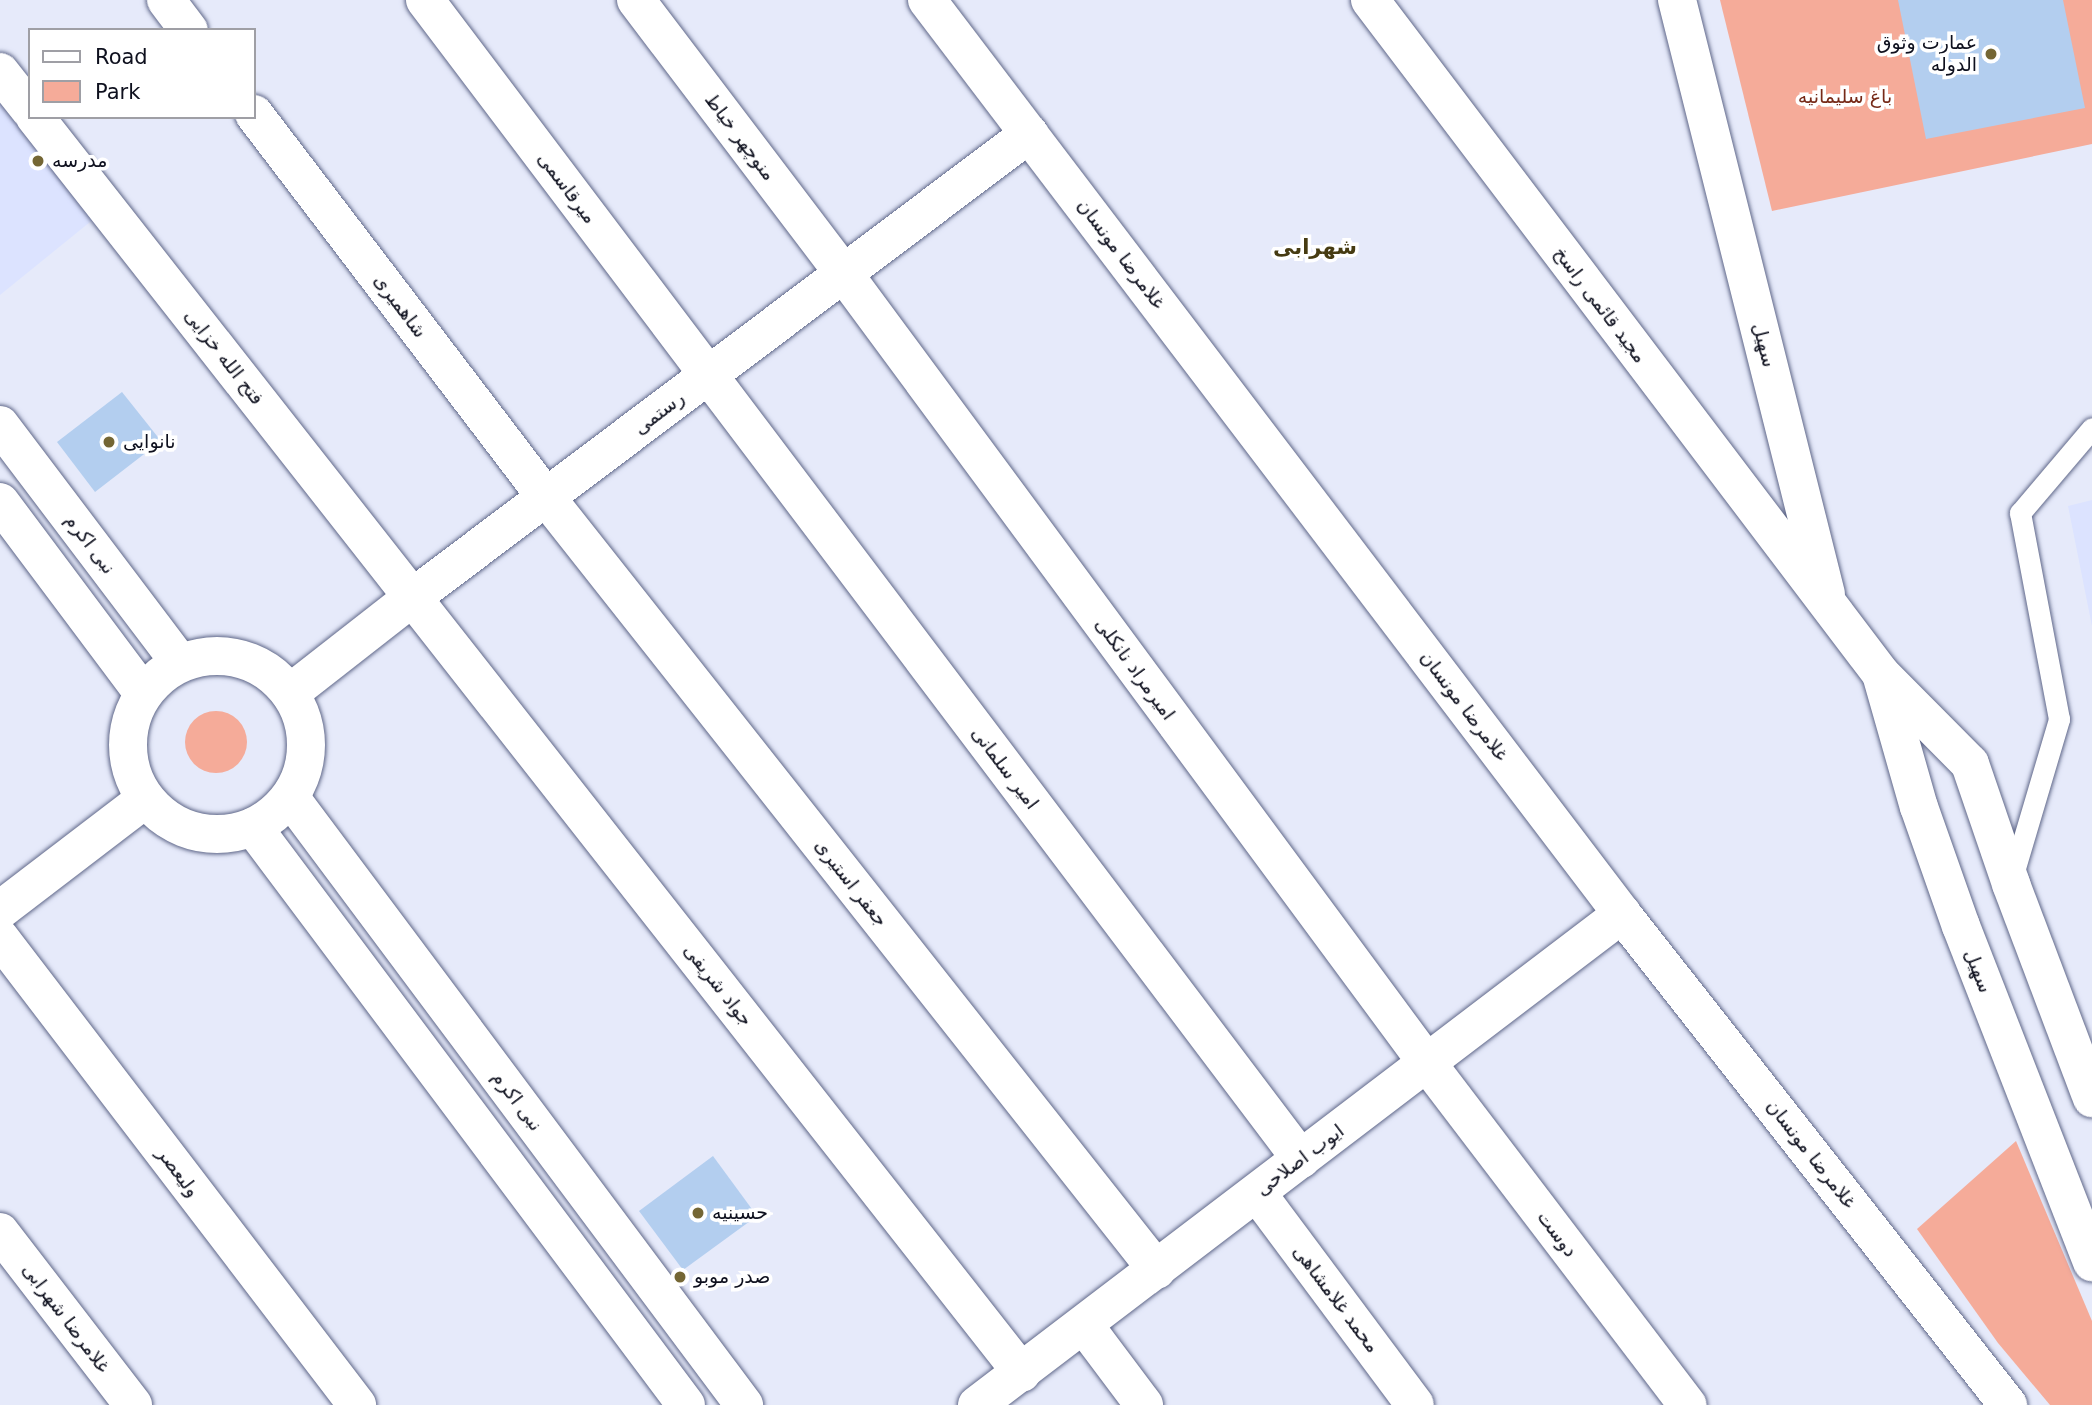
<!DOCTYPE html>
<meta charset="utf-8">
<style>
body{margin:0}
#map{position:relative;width:2092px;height:1405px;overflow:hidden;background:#e6eafa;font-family:"DejaVu Sans","Noto Sans Arabic",sans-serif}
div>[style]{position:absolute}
.built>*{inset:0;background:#dce3ff}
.green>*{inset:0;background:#f5ab99}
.round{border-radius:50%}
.building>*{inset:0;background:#b3ceef}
.roads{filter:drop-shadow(0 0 2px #5f6789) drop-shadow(0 0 2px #5f6789)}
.service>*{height:21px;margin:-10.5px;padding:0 10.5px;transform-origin:10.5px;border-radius:10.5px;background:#fff}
.minor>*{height:38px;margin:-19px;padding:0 19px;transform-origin:19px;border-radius:19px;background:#fff}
.tertiary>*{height:38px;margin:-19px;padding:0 19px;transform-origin:19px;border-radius:19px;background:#fff}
.tertiary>.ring{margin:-19px;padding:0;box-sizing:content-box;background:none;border:38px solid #fff;border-radius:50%}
.dots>*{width:19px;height:19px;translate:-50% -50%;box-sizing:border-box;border:4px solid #fff;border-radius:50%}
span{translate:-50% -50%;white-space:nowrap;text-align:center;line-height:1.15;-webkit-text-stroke:7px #fff;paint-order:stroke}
.poi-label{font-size:19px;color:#0e101e}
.right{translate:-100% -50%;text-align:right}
.left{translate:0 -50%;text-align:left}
.park-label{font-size:19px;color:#762a18}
.street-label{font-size:19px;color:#0e101e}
.neighbourhood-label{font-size:21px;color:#463b12;font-weight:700}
.legend{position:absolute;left:28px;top:28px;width:228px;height:91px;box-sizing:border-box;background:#fff;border:2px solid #9f9fa5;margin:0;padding:9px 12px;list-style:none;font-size:21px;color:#0e101e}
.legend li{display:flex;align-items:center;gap:14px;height:35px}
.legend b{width:35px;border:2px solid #9f9fa5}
</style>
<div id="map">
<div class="built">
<div style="clip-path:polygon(0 68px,111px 205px,0 295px)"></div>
<div style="clip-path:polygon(2092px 500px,2092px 626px,2068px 506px)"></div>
</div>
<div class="green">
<div style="clip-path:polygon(1720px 0,2092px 0,2092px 144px,1772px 211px)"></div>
<div class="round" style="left:185px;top:711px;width:62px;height:62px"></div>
<div style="clip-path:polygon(2016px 1141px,2092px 1321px,2092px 1405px,2050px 1405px,1998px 1343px,1917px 1229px)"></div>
</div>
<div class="building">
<div style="clip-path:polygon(1898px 0,2063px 0,2085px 108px,1926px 139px)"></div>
<div style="clip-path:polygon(122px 392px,161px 441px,95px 492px,57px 442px)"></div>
<div style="clip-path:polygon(713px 1156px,757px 1216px,683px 1270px,639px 1211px)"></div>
</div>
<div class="roads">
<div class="service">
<div style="left:2012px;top:878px;width:166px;rotate:-73.5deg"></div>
<div style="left:2059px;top:719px;width:210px;rotate:-100.7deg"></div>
<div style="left:2020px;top:513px;width:111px;rotate:-49.7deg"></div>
</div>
<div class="minor">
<div style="left:166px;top:0;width:38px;rotate:53deg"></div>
<div style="left:425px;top:0;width:1453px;rotate:52.92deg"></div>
<div style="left:636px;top:0;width:344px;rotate:52.8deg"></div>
<div style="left:844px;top:274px;width:981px;rotate:53.54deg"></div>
<div style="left:1427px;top:1063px;width:430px;rotate:52.7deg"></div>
<div style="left:1370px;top:0;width:846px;rotate:52.83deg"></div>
<div style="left:1881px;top:674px;width:138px;rotate:74.1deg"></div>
<div style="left:1919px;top:807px;width:126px;rotate:70.6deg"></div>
<div style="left:1961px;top:926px;width:361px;rotate:68.7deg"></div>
<div style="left:1677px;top:0;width:612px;rotate:75.92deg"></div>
<div style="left:0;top:72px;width:48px;rotate:51.7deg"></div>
<div style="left:254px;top:114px;width:482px;rotate:52.7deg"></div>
<div style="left:546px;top:497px;width:985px;rotate:51.68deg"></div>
<div style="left:35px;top:117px;width:1597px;rotate:51.84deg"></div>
<div style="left:1884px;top:677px;width:122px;rotate:45.3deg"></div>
<div style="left:1970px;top:764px;width:127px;rotate:71.1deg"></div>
<div style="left:2011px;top:884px;width:229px;rotate:69.3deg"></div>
<div style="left:0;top:910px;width:183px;rotate:-37.4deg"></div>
<div style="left:0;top:938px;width:588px;rotate:52.6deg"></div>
<div style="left:1257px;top:1193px;width:264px;rotate:53.3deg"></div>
<div style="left:0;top:1232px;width:218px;rotate:52.4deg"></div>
<div style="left:1084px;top:1325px;width:100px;rotate:53.1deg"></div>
<div style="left:977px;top:1405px;width:811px;rotate:-37.28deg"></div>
</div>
<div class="tertiary">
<div style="left:927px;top:0;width:1148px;rotate:52.75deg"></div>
<div style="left:1622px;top:914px;width:625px;rotate:51.83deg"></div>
<div style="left:0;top:425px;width:297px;rotate:52.9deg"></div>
<div style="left:0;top:502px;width:239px;rotate:53.2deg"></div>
<div class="ring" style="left:128px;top:656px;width:140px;height:140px"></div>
<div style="left:290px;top:693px;width:156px;rotate:-38deg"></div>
<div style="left:413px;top:597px;width:771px;rotate:-36.93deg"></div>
<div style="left:290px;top:797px;width:759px;rotate:53.25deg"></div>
<div style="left:253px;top:827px;width:722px;rotate:53.16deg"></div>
</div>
</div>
<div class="dots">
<div style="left:1991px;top:54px;background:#746634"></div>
<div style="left:38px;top:161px;background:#746634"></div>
<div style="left:109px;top:442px;background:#746634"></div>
<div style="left:698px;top:1213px;background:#746634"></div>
<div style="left:680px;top:1277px;background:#746634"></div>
</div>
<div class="poi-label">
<span class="right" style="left:1977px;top:54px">عمارت وثوق<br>الدوله</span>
<span class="left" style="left:52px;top:161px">مدرسه</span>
<span class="left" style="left:123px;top:442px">نانوایی</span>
<span class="left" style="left:712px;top:1213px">حسینیه</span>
<span class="left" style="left:694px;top:1277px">صدر موبو</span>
</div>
<div class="park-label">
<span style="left:1845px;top:97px">باغ سلیمانیه</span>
</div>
<div class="street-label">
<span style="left:740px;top:137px;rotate:53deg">منوچهر خیاط</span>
<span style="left:567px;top:188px;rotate:53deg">میرقاسمی</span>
<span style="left:1121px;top:254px;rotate:53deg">غلامرضا مونسان</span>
<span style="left:1600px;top:305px;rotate:53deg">مجید قائمی راسخ</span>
<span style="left:400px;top:306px;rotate:53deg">شاهمیری</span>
<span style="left:1764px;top:345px;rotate:76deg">سهیل</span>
<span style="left:224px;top:357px;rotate:52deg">فتح الله خزایی</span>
<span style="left:659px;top:413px;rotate:-37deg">رستمی</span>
<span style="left:90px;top:544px;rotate:53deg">نبی اکرم</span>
<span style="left:1135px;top:669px;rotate:54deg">امیرمراد نانکلی</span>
<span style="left:1464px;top:706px;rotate:53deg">غلامرضا مونسان</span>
<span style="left:1005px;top:768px;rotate:53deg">امیر سلمانی</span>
<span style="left:851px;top:883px;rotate:52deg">جعفر استیری</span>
<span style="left:1978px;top:971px;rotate:69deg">سهیل</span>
<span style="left:718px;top:985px;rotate:52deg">جواد شریفی</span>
<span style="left:517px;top:1101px;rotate:53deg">نبی اکرم</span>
<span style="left:1811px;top:1154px;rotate:52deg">غلامرضا مونسان</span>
<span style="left:1300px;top:1160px;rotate:-37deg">ایوب اصلاحی</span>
<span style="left:178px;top:1172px;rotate:53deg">ولیعصر</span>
<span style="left:1557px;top:1234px;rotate:53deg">دوست</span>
<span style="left:1336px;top:1299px;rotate:53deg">محمد غلامشاهی</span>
<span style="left:66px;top:1318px;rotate:53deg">غلامرضا شهرابی</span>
</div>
<div class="neighbourhood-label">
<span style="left:1315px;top:247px">شهرابی</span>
</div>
<ul class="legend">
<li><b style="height:9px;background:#fff"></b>Road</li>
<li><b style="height:19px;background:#f5ab99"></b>Park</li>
</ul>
</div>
